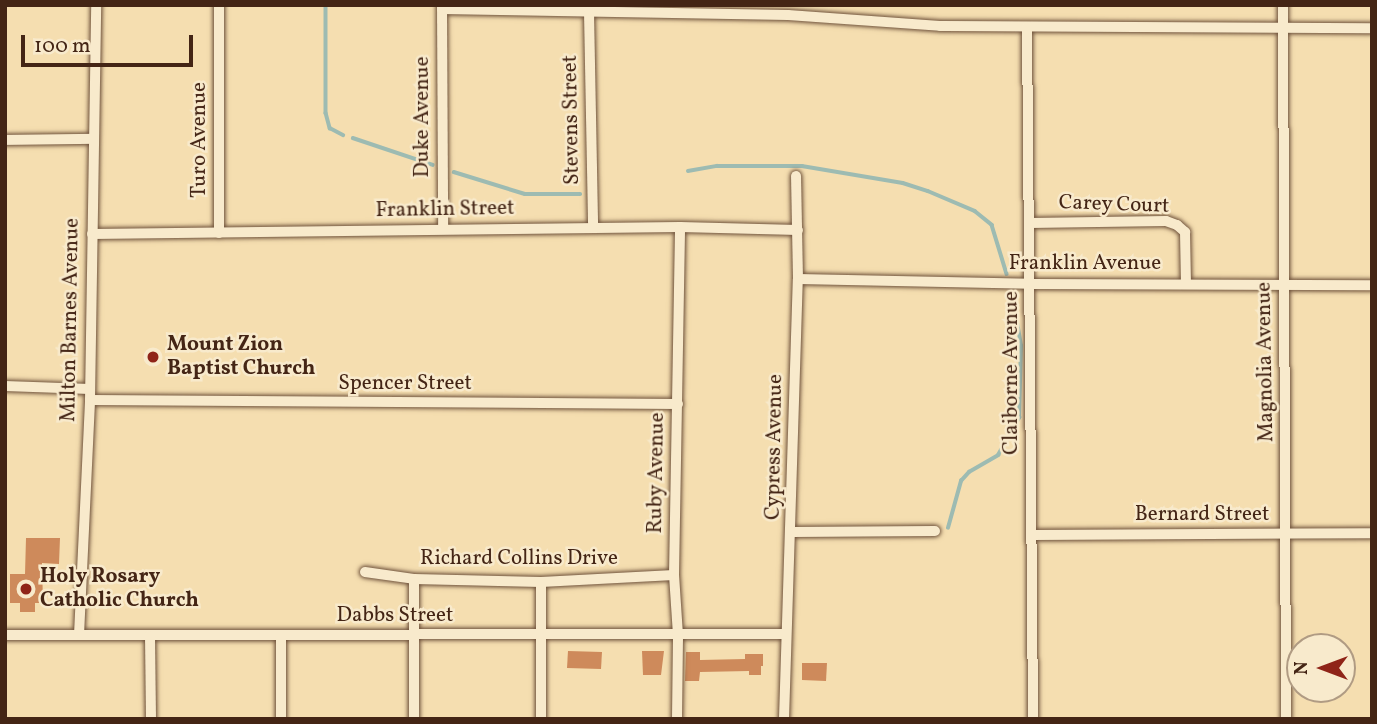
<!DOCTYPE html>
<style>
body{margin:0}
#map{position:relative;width:1377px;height:724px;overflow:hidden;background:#f5deb0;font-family:Vollkorn,serif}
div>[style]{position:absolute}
.stream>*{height:3.5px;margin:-1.75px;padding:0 1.75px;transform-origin:1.75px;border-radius:1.75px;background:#9dbbb2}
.building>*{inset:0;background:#ce8a5b}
.roads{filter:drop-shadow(0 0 2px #70533c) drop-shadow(0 0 2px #70533c)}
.street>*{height:10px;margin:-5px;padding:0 5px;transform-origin:5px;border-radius:5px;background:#f8eacc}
.dots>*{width:19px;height:19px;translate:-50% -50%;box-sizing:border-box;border:4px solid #f8eacc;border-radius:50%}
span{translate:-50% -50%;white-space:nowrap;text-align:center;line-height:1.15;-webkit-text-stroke:5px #f8eacc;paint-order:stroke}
.street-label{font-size:21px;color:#442515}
.poi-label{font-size:21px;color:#442515;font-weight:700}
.left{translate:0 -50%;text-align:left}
.frame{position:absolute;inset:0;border:7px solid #442515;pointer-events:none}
.north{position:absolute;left:1286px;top:633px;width:70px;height:70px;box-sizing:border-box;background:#f8eacc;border:2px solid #b09b83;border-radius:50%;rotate:270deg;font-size:19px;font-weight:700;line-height:28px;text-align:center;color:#442515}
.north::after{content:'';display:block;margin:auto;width:24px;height:32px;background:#8f2418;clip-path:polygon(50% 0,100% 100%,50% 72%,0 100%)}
.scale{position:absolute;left:21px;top:35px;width:172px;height:32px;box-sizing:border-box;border:4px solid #442515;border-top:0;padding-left:9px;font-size:21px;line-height:24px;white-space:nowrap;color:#442515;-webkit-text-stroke:5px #f8eacc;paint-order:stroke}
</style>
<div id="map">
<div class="stream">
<div style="left:326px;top:5px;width:108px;rotate:90deg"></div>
<div style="left:326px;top:113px;width:16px;rotate:75deg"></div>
<div style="left:330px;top:128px;width:15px;rotate:28deg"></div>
<div style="left:353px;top:138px;width:84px;rotate:18.6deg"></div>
<div style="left:688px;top:171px;width:29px;rotate:-10deg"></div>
<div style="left:717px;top:166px;width:85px"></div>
<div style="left:802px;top:166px;width:102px;rotate:9.6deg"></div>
<div style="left:903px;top:183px;width:26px;rotate:18deg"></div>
<div style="left:928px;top:191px;width:51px;rotate:23.1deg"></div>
<div style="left:975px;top:211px;width:22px;rotate:39deg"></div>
<div style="left:992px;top:225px;width:51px;rotate:73deg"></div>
<div style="left:454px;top:172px;width:74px;rotate:17.2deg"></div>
<div style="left:525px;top:194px;width:55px"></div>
<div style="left:948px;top:528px;width:49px;rotate:-74.5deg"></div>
<div style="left:961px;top:481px;width:12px;rotate:-48deg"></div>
<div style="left:969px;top:472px;width:34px;rotate:-30deg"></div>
<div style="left:998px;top:455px;width:43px;rotate:-60.4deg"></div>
<div style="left:1019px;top:418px;width:72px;rotate:-88.4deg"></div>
<div style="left:1021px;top:346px;width:54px;rotate:-99.6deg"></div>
</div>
<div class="building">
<div style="clip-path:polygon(26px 538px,60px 538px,59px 564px,42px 563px,43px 603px,35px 603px,35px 612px,20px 612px,20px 603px,10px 603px,10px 574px,25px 574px)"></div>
<div style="clip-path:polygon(568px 651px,602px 652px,601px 669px,567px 668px)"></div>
<div style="clip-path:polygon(642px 651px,664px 651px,661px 675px,643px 675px)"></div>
<div style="clip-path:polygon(686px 652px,700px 652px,700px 660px,745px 659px,745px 654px,763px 654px,763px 666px,761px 666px,761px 675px,749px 675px,749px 671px,700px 672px,699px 681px,685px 681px)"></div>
<div style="clip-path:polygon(802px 663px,827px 663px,826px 681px,802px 680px)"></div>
</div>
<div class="roads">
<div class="street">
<div style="left:219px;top:5px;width:228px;rotate:90deg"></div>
<div style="left:442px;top:5px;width:224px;rotate:89.7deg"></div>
<div style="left:1283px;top:5px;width:714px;rotate:89.76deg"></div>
<div style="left:442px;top:9px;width:346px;rotate:1deg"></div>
<div style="left:788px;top:15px;width:152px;rotate:4.1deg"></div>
<div style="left:940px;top:26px;width:432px;rotate:0.3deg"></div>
<div style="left:589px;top:12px;width:216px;rotate:88.9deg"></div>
<div style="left:1027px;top:27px;width:692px;rotate:89.5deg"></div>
<div style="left:5px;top:140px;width:88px;rotate:-0.7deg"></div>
<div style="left:1030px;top:223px;width:136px;rotate:-0.8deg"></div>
<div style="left:1166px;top:221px;width:12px;rotate:20deg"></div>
<div style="left:1177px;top:225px;width:11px;rotate:41deg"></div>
<div style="left:1185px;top:232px;width:51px;rotate:88.9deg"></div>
<div style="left:92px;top:234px;width:588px;rotate:-0.68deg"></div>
<div style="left:680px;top:227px;width:118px;rotate:1.5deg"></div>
<div style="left:798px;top:279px;width:232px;rotate:1.2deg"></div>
<div style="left:1030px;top:284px;width:342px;rotate:0.2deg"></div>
<div style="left:5px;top:386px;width:85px;rotate:2deg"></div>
<div style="left:90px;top:400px;width:588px;rotate:0.39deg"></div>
<div style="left:792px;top:532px;width:143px;rotate:-0.4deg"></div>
<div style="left:1032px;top:535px;width:340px;rotate:-0.3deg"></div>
<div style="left:365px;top:572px;width:49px;rotate:8.1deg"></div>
<div style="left:414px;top:579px;width:127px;rotate:1.4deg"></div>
<div style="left:541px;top:582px;width:133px;rotate:-3deg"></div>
<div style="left:5px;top:635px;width:780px;rotate:-0.07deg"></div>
<div style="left:79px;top:635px;width:235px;rotate:-87.3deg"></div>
<div style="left:90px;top:400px;width:395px;rotate:-89.1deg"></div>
<div style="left:150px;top:636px;width:83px;rotate:89.3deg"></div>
<div style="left:281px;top:636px;width:83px;rotate:90deg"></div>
<div style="left:414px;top:719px;width:140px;rotate:-90deg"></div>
<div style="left:541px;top:719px;width:137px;rotate:-90deg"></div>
<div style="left:677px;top:719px;width:84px;rotate:-89.3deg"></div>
<div style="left:678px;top:635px;width:60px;rotate:-93.8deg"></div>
<div style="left:674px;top:575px;width:348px;rotate:-89deg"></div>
<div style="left:784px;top:719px;width:440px;rotate:-88.2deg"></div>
<div style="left:798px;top:279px;width:103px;rotate:-91.1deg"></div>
</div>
</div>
<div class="dots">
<div style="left:153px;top:357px;background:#8f2418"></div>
<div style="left:26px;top:589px;background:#8f2418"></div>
</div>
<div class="street-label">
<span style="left:423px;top:117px;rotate:-90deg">Duke Avenue</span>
<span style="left:572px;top:120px;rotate:-91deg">Stevens Street</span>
<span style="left:200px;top:140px;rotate:-90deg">Turo Avenue</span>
<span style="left:1114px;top:205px;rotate:2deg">Carey Court</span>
<span style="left:445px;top:210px;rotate:-1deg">Franklin Street</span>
<span style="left:1085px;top:264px">Franklin Avenue</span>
<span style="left:71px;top:320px;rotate:-89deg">Milton Barnes Avenue</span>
<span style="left:1266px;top:362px;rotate:-91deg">Magnolia Avenue</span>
<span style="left:1012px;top:373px;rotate:-90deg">Claiborne Avenue</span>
<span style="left:405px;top:384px">Spencer Street</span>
<span style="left:775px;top:447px;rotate:-89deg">Cypress Avenue</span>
<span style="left:657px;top:473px;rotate:-89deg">Ruby Avenue</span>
<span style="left:1202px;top:515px">Bernard Street</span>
<span style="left:519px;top:559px">Richard Collins Drive</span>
<span style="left:395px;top:616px">Dabbs Street</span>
</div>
<div class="poi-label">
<span class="left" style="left:167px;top:357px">Mount Zion<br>Baptist Church</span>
<span class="left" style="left:40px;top:589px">Holy Rosary<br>Catholic Church</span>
</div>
<div class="frame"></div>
<div class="north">N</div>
<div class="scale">100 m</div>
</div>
